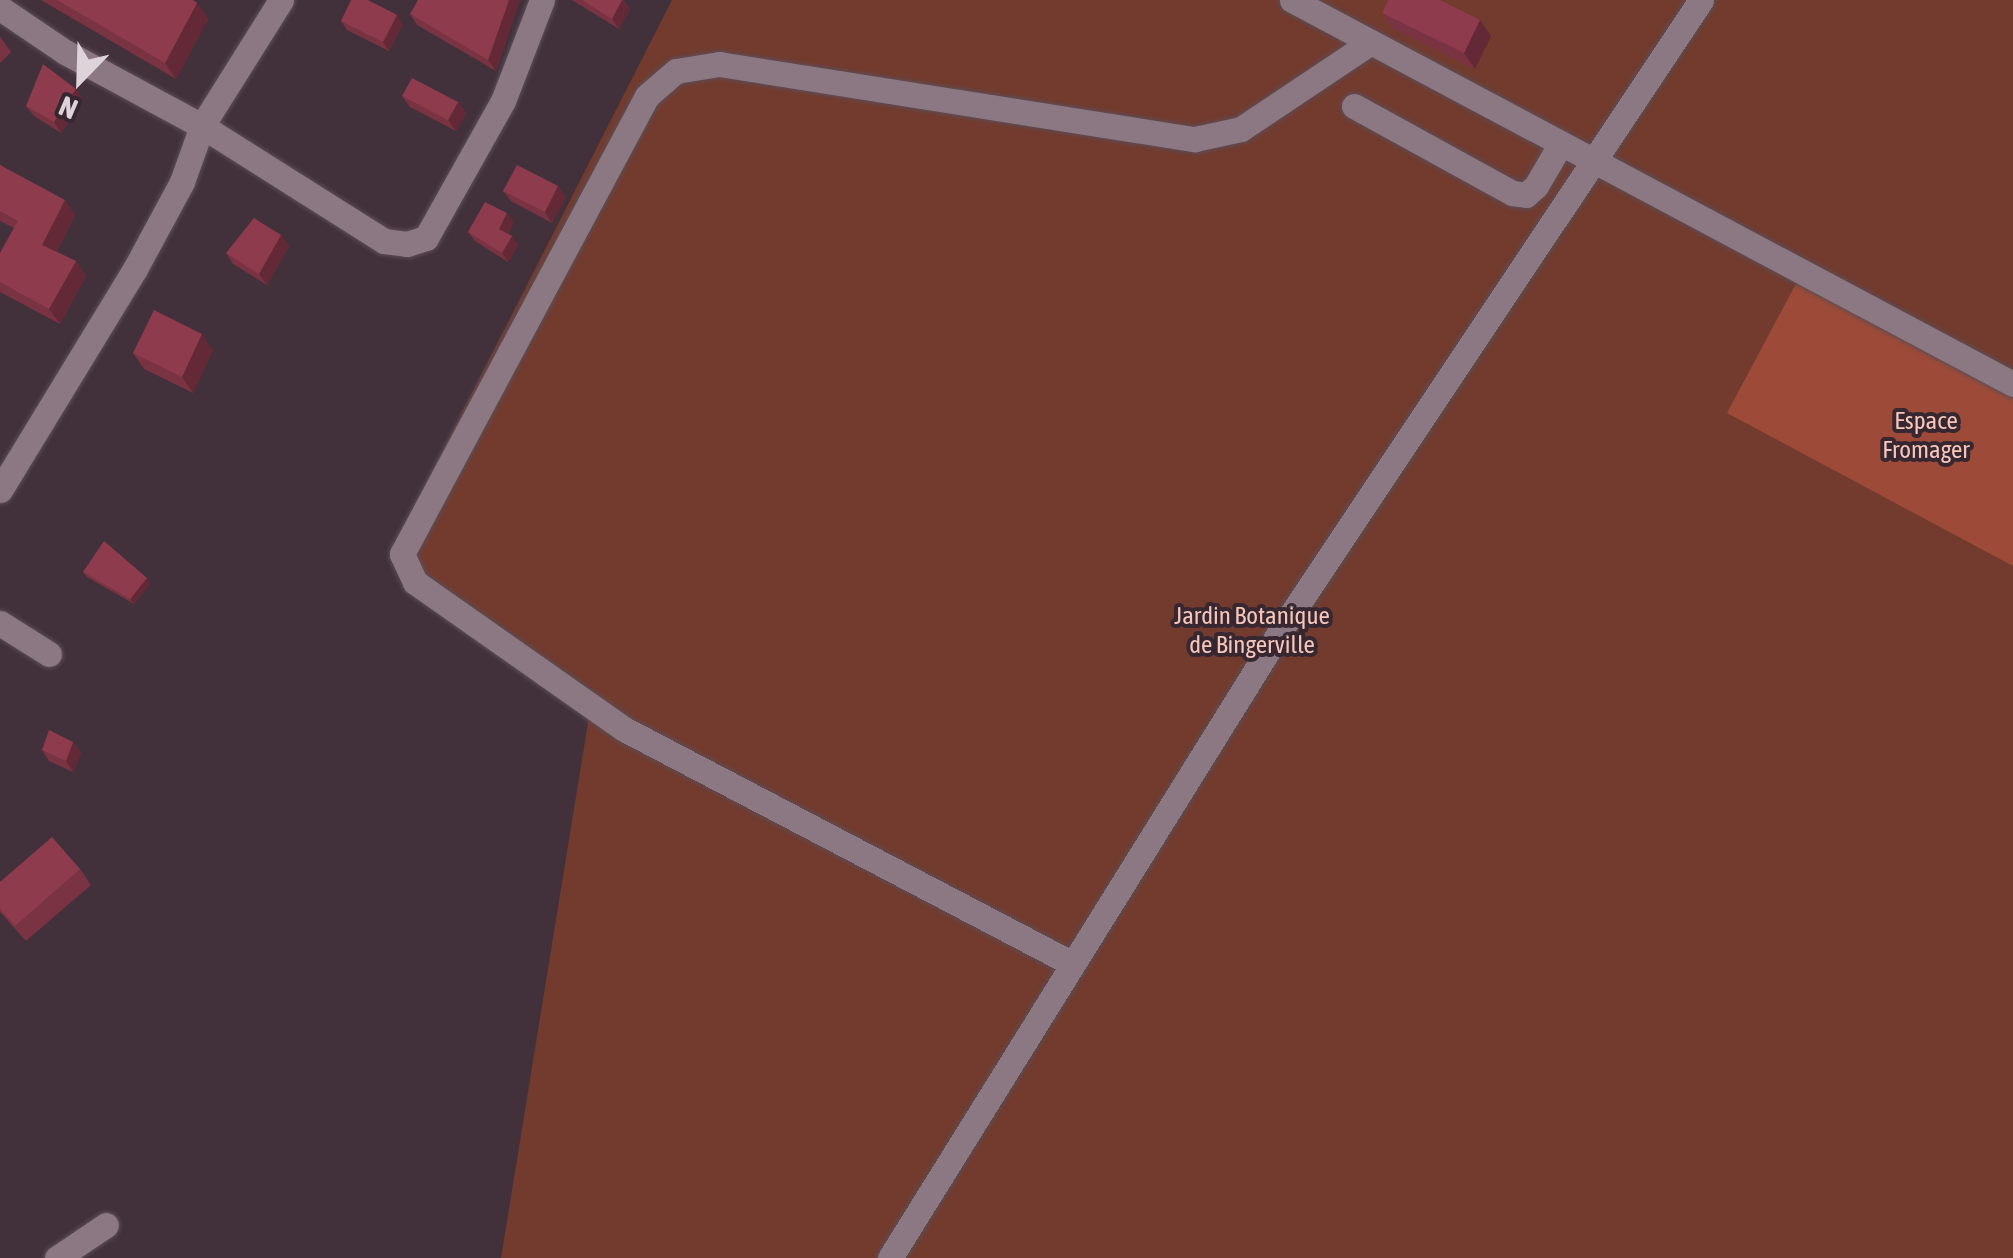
<!DOCTYPE html>
<style>
body{margin:0}
#map{position:relative;width:2013px;height:1258px;overflow:hidden;background:#42313b;font-family:"Asap Condensed",sans-serif}
div>[style]{position:absolute}
.green>*{inset:0;background:#733b2e}
.forest>*{inset:0;background:#9d4b38}
.roads{filter:drop-shadow(0 0 2px #5b4d55) drop-shadow(0 0 2px #5b4d55)}
.minor>*{height:25px;margin:-12.5px;padding:0 12.5px;transform-origin:12.5px;border-radius:12.5px;background:#8c7883}
.wall>*{inset:0;background:#793342}
.shaded-wall>*{inset:0;background:#632936}
.building>*{inset:0;background:#8d3b4d}
span{translate:-50% -50%;white-space:nowrap;text-align:center;line-height:1.15;-webkit-text-stroke:8px #372731;paint-order:stroke}
.park-label{font-size:25px;color:#f6c6ba}
.north{position:absolute;left:30px;top:30px;width:100px;height:100px;-webkit-text-stroke:8px #372731;paint-order:stroke;rotate:203deg;font-size:28px;font-weight:700;line-height:40px;text-align:center;color:#ded3d9}
.north::after{content:'';display:block;margin:auto;width:35px;height:45px;background:#ded3d9;clip-path:polygon(50% 0,100% 100%,50% 72%,0 100%)}
</style>
<div id="map">
<div class="green">
<div style="clip-path:polygon(672px 0,2013px 0,2013px 1258px,501px 1258px,593px 692px,392px 550px)"></div>
</div>
<div class="forest">
<div style="clip-path:polygon(1797px 282px,2013px 398px,2013px 566px,1727px 413px)"></div>
</div>
<div class="roads">
<div class="minor">
<div style="left:281px;top:0;width:149px;rotate:122.1deg"></div>
<div style="left:202px;top:126px;width:215px;rotate:32.3deg"></div>
<div style="left:384px;top:241px;width:23px;rotate:7deg"></div>
<div style="left:407px;top:244px;width:20px;rotate:-18deg"></div>
<div style="left:426px;top:238px;width:157px;rotate:-60.7deg"></div>
<div style="left:503px;top:101px;width:108px;rotate:-68.9deg"></div>
<div style="left:1292px;top:0;width:817px;rotate:28.04deg"></div>
<div style="left:0;top:8px;width:78px;rotate:34.1deg"></div>
<div style="left:65px;top:52px;width:156px;rotate:28.4deg"></div>
<div style="left:202px;top:126px;width:59px;rotate:109.7deg"></div>
<div style="left:182px;top:182px;width:99px;rotate:118.4deg"></div>
<div style="left:135px;top:269px;width:259px;rotate:121.4deg"></div>
<div style="left:1354px;top:106px;width:180px;rotate:28.8deg"></div>
<div style="left:1512px;top:193px;width:14px;rotate:8deg"></div>
<div style="left:1526px;top:195px;width:13px;rotate:-42deg"></div>
<div style="left:1536px;top:186px;width:48px;rotate:-59.7deg"></div>
<div style="left:0;top:623px;width:58px;rotate:32.3deg"></div>
<div style="left:1069px;top:962px;width:502px;rotate:-152.36deg"></div>
<div style="left:624px;top:729px;width:256px;rotate:-144.9deg"></div>
<div style="left:415px;top:582px;width:31px;rotate:-115deg"></div>
<div style="left:402px;top:554px;width:519px;rotate:-61.86deg"></div>
<div style="left:647px;top:96px;width:38px;rotate:-41deg"></div>
<div style="left:676px;top:71px;width:44px;rotate:-9.2deg"></div>
<div style="left:719px;top:64px;width:482px;rotate:9deg"></div>
<div style="left:1195px;top:139px;width:47px;rotate:-12.3deg"></div>
<div style="left:1241px;top:129px;width:156px;rotate:-33.8deg"></div>
<div style="left:57px;top:1258px;width:59px;rotate:-34deg"></div>
<div style="left:890px;top:1258px;width:736px;rotate:-58.1deg"></div>
<div style="left:1279px;top:633px;width:761px;rotate:-56.31deg"></div>
</div>
</div>
<div class="wall">
<div style="clip-path:polygon(41px 0,193px 0,197px 3px,208px 19px,176px 79px)"></div>
<div style="clip-path:polygon(520px 0,496px 71px,417px 25px,410px 14px)"></div>
<div style="clip-path:polygon(572px 0,623px 0,630px 9px,619px 29px)"></div>
<div style="clip-path:polygon(1382px 13px,1480px 20px,1491px 36px,1475px 69px,1393px 29px)"></div>
<div style="clip-path:polygon(341px 21px,403px 24px,389px 51px,347px 30px)"></div>
<div style="clip-path:polygon(0 37px,11px 52px,0 63px)"></div>
<div style="clip-path:polygon(402px 96px,458px 102px,466px 113px,456px 131px,410px 107px)"></div>
<div style="clip-path:polygon(83px 100px,61px 133px,34px 116px,26px 106px)"></div>
<div style="clip-path:polygon(0 165px,75px 215px,57px 252px,76px 261px,86px 276px,60px 324px,0 292px,0 253px,14px 228px,0 221px)"></div>
<div style="clip-path:polygon(558px 186px,566px 197px,552px 223px,511px 201px,503px 191px)"></div>
<div style="clip-path:polygon(514px 222px,508px 234px,512px 236px,518px 245px,508px 262px,475px 241px,468px 232px)"></div>
<div style="clip-path:polygon(281px 235px,289px 246px,267px 285px,233px 264px,226px 253px)"></div>
<div style="clip-path:polygon(213px 350px,193px 393px,144px 369px,133px 353px)"></div>
<div style="clip-path:polygon(83px 572px,147px 578px,150px 584px,134px 604px,87px 577px)"></div>
<div style="clip-path:polygon(73px 742px,81px 753px,73px 772px,49px 761px,42px 750px)"></div>
<div style="clip-path:polygon(80px 869px,91px 885px,26px 941px,0 912px,0 882px)"></div>
</div>
<div class="shaded-wall">
<div style="clip-path:polygon(509px 0,520px 0,496px 71px,488px 60px)"></div>
<div style="clip-path:polygon(622px 0,630px 9px,619px 29px,612px 19px)"></div>
<div style="clip-path:polygon(197px 3px,208px 19px,176px 79px,165px 63px)"></div>
<div style="clip-path:polygon(397px 15px,403px 24px,389px 51px,383px 42px)"></div>
<div style="clip-path:polygon(1480px 20px,1491px 36px,1475px 69px,1464px 53px)"></div>
<div style="clip-path:polygon(76px 89px,83px 100px,61px 133px,54px 122px)"></div>
<div style="clip-path:polygon(458px 102px,466px 113px,456px 131px,448px 120px)"></div>
<div style="clip-path:polygon(558px 186px,566px 197px,552px 223px,545px 212px)"></div>
<div style="clip-path:polygon(65px 200px,75px 215px,53px 260px,42px 245px)"></div>
<div style="clip-path:polygon(507px 213px,514px 222px,505px 239px,499px 229px)"></div>
<div style="clip-path:polygon(281px 235px,289px 246px,267px 285px,259px 274px)"></div>
<div style="clip-path:polygon(512px 236px,518px 245px,508px 262px,502px 253px)"></div>
<div style="clip-path:polygon(76px 261px,86px 276px,60px 324px,49px 309px)"></div>
<div style="clip-path:polygon(202px 334px,213px 350px,193px 393px,182px 377px)"></div>
<div style="clip-path:polygon(147px 578px,150px 584px,134px 604px,130px 599px)"></div>
<div style="clip-path:polygon(73px 742px,81px 753px,73px 772px,66px 761px)"></div>
</div>
<div class="building">
<div style="clip-path:polygon(57px 0,193px 0,197px 3px,165px 63px)"></div>
<div style="clip-path:polygon(351px 0,368px 0,397px 15px,383px 42px,341px 21px)"></div>
<div style="clip-path:polygon(418px 0,509px 0,488px 60px,410px 14px)"></div>
<div style="clip-path:polygon(582px 0,622px 0,612px 19px)"></div>
<div style="clip-path:polygon(1388px 0,1440px 0,1480px 20px,1464px 53px,1382px 13px)"></div>
<div style="clip-path:polygon(43px 64px,76px 89px,54px 122px,26px 106px)"></div>
<div style="clip-path:polygon(412px 78px,458px 102px,448px 120px,402px 96px)"></div>
<div style="clip-path:polygon(0 165px,65px 200px,42px 245px,76px 261px,49px 309px,0 282px,0 253px,18px 221px,0 211px)"></div>
<div style="clip-path:polygon(517px 165px,558px 186px,545px 212px,503px 191px)"></div>
<div style="clip-path:polygon(485px 202px,507px 213px,499px 229px,512px 236px,502px 253px,468px 232px)"></div>
<div style="clip-path:polygon(254px 218px,281px 235px,259px 274px,226px 253px)"></div>
<div style="clip-path:polygon(154px 310px,202px 334px,182px 377px,133px 353px)"></div>
<div style="clip-path:polygon(104px 541px,147px 578px,130px 599px,83px 572px)"></div>
<div style="clip-path:polygon(49px 730px,73px 742px,66px 761px,42px 750px)"></div>
<div style="clip-path:polygon(52px 837px,80px 869px,15px 926px,0 909px,0 882px)"></div>
</div>
<div class="park-label">
<span style="left:1926px;top:435px">Espace<br>Fromager</span>
<span style="left:1252px;top:630px">Jardin Botanique<br>de Bingerville</span>
</div>
<div class="north">N</div>
</div>
